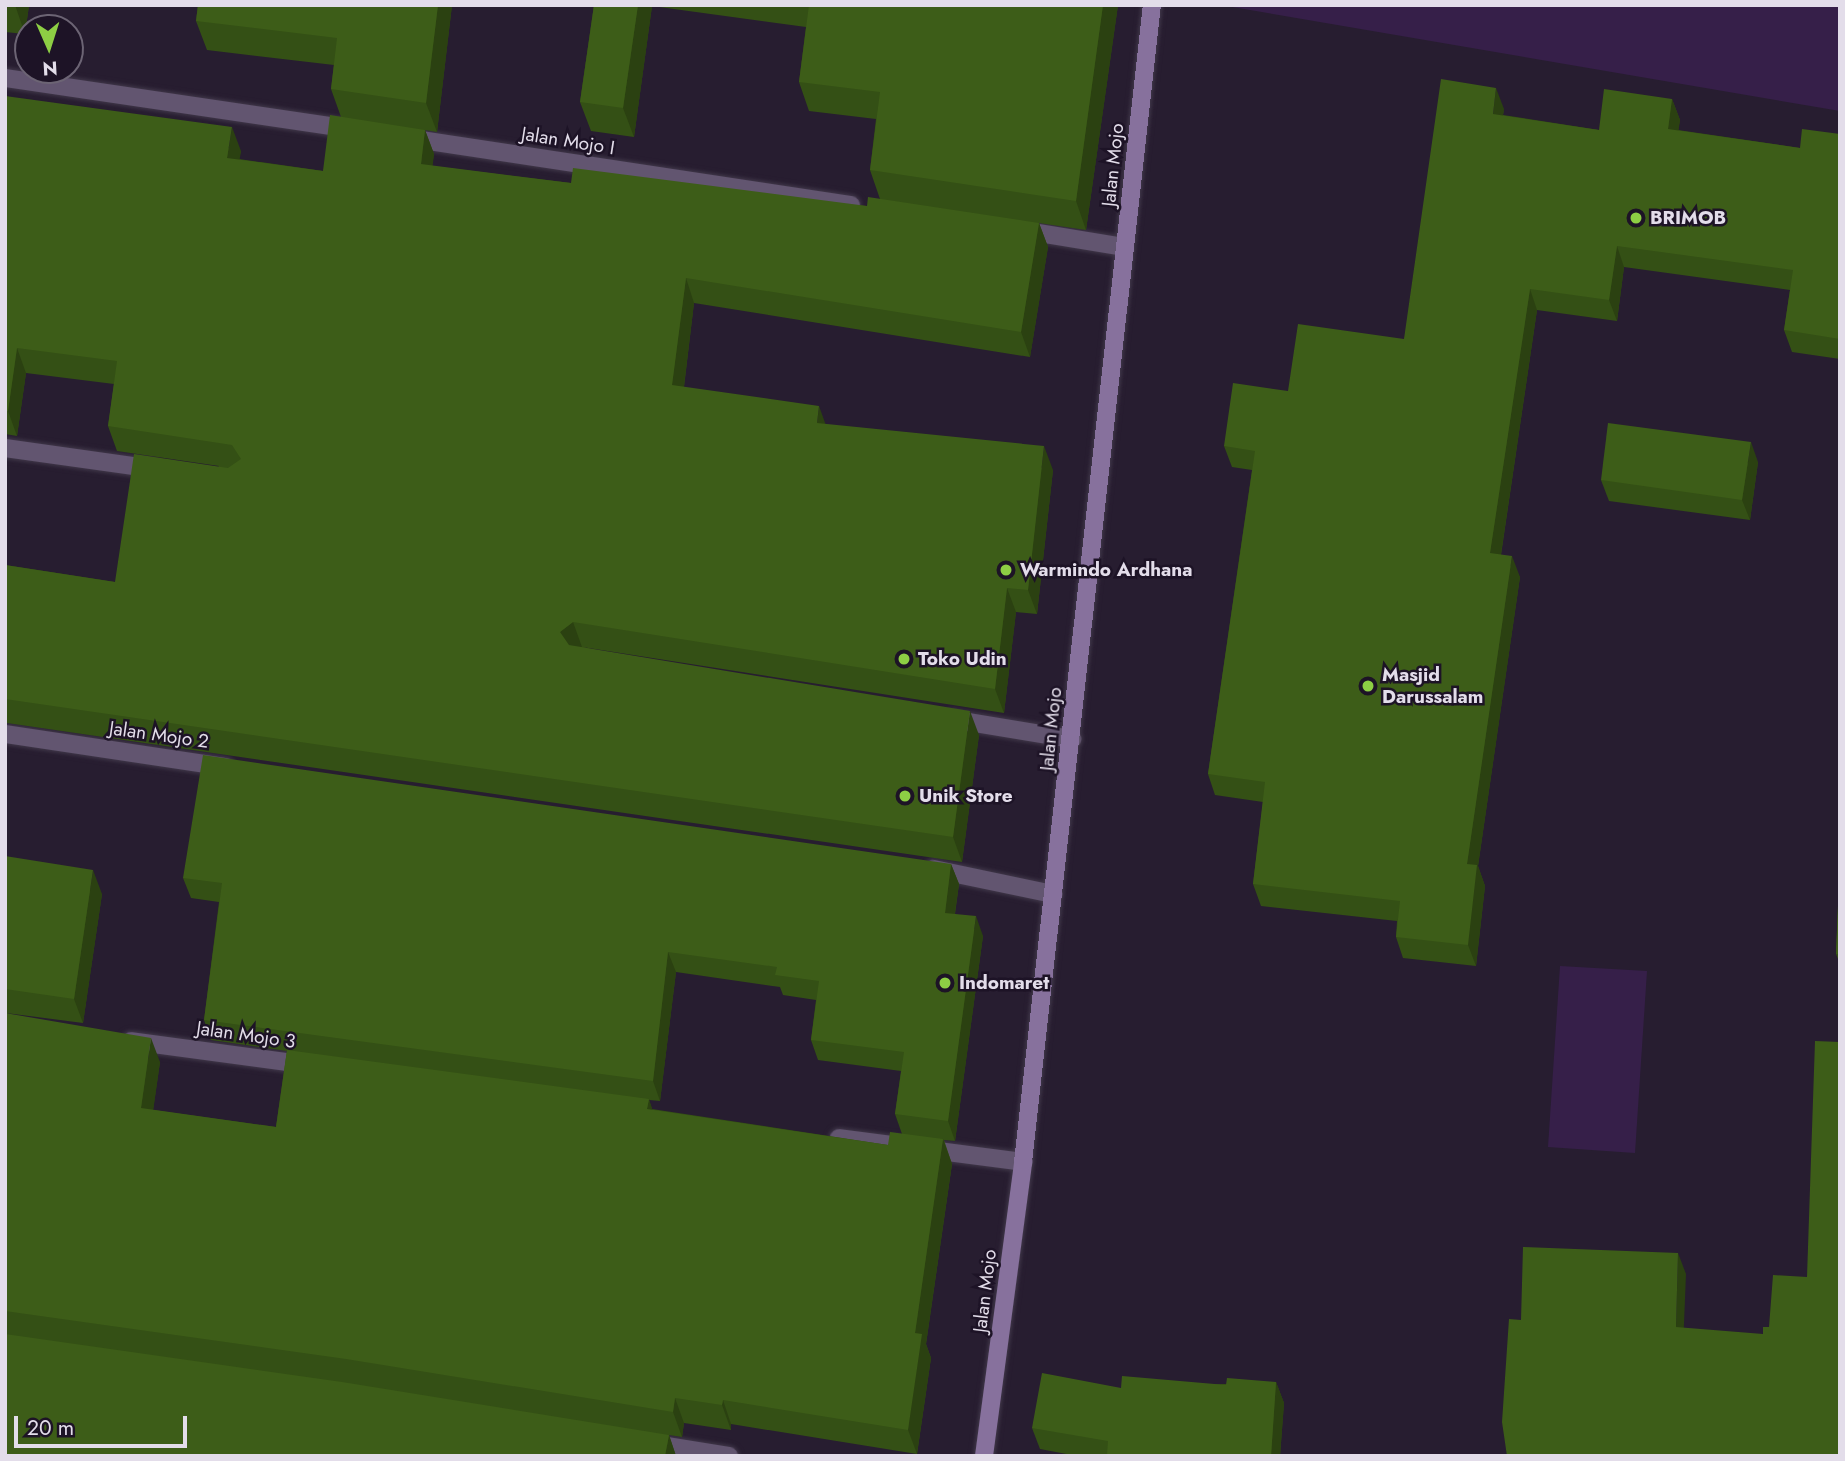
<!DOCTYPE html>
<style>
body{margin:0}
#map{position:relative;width:1845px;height:1461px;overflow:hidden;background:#271d30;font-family:Jost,sans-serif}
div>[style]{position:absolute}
.green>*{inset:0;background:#361f49}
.roads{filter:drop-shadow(0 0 2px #41384a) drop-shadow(0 0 2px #41384a)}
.street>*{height:18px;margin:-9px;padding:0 9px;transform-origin:9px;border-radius:9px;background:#625570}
.secondary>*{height:18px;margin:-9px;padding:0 9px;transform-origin:9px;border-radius:9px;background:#87719d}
.wall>*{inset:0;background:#345015}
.shaded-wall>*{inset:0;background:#2b4111}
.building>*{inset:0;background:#3d5d18}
.dots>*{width:19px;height:19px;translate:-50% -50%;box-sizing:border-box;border:4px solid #1d1326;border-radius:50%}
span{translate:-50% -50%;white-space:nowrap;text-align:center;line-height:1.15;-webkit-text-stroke:5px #1d1326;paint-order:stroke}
.street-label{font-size:19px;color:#e3ddea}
.poi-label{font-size:19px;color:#e3ddea;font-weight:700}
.left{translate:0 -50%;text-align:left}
.frame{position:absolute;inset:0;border:7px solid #e3ddea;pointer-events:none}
.north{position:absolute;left:14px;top:14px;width:70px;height:70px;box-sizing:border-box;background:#1d1326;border:2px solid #6c6474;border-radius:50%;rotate:177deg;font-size:19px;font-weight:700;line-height:28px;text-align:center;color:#e3ddea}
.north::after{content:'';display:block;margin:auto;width:24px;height:32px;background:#8dce44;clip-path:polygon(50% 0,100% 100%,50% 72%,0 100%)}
.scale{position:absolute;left:14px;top:1416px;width:173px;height:32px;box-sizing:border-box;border:4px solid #e3ddea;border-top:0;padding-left:9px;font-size:21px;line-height:24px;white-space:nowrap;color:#e3ddea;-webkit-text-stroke:5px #1d1326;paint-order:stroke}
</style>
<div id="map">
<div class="green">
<div style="clip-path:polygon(1221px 5px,1840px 5px,1840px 111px)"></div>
<div style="clip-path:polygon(1560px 966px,1647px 971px,1635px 1153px,1548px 1147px)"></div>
</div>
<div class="roads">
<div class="street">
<div style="left:5px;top:78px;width:348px;rotate:8.4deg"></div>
<div style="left:408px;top:138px;width:448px;rotate:8.6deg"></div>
<div style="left:1021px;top:230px;width:104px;rotate:9.4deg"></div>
<div style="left:5px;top:448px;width:150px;rotate:8deg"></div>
<div style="left:951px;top:719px;width:123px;rotate:9.4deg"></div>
<div style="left:5px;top:734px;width:223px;rotate:8.5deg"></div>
<div style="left:933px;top:869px;width:123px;rotate:11.8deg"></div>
<div style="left:131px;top:1041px;width:179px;rotate:7.7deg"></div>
<div style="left:839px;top:1138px;width:186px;rotate:7.4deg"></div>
<div style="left:649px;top:1443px;width:81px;rotate:9.2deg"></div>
</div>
<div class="secondary">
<div style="left:984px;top:1456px;width:297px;rotate:-82.4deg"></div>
<div style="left:1023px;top:1162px;width:1164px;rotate:-83.64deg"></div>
</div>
</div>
<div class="wall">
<div style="clip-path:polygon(5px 5px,29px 5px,25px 34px,5px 32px)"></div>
<div style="clip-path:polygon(198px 5px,452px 5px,437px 132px,425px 130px,434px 154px,432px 166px,571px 183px,867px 206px,880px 199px,870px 170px,876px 119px,809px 111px,799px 82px,806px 27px,652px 6px,634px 137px,591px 131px,580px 102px,594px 5px,1118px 5px,1086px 230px,1039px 223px,1048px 247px,1030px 357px,694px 303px,684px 387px,825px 424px,1053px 470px,1037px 614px,1016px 612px,1004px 713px,582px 647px,979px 735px,962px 862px,7px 723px,5px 723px,5px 565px,115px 582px,219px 466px,117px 451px,108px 426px,114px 384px,26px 373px,17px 436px,5px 434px,5px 96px,241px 151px,239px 159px,323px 171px,341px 117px,331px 89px,334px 65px,207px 50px,196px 21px)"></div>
<div style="clip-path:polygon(1672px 99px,1680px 120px,1678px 130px,1800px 148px,1840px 134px,1840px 359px,1792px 352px,1784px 330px,1790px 290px,1624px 267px,1617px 321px,1537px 310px,1501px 555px,1520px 577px,1478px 866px,1485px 886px,1476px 966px,1403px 958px,1396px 937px,1397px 921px,1261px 906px,1253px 884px,1263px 802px,1215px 795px,1208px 774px,1252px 470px,1232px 467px,1224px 446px,1288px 391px,1404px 339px,1504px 109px,1503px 115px,1599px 130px)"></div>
<div style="clip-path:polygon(1758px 462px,1750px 520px,1609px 501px,1601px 480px)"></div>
<div style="clip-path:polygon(evenodd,5px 856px,102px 894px,83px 1023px,6px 1013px,160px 1062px,153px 1110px,276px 1127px,287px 1051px,211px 1040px,204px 1020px,219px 902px,191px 898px,183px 878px,951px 864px,959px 884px,955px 914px,983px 936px,955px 1141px,944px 1140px,952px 1164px,926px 1344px,931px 1358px,917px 1454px,731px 1424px,731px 1430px,684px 1423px,682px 1437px,669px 1435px,676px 1456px,5px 1456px,5px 856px,676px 972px,780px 987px,783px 995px,816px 1000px,811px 1040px,818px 1060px,901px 1071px,895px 1114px,902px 1134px,888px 1145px,652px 1109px,649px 1100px,660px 1101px,676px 972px)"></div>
<div style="clip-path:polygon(1840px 858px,1840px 964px,1836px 954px)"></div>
<div style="clip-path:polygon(1276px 1382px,1284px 1403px,1280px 1456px,1077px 1456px,1040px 1449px,1032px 1428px,1121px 1388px)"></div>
</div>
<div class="shaded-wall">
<div style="clip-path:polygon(15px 5px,29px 5px,25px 34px)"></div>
<div style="clip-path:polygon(438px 5px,452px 5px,437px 132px,426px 103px)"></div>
<div style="clip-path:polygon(638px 5px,652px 5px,652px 6px,634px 137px,623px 108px)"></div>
<div style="clip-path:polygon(1103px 5px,1118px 5px,1086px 230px,1076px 201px)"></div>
<div style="clip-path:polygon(1496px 88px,1504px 109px,1500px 135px,1493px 114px)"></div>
<div style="clip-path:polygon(1672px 99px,1680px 120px,1676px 150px,1668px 129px)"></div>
<div style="clip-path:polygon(232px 127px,241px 151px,236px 182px,227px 158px)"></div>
<div style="clip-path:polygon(425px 130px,434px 154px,430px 189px,421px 164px)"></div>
<div style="clip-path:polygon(1039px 223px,1048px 247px,1030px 357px,1021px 332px)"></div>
<div style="clip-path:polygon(1617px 246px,1624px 267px,1617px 321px,1609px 300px)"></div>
<div style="clip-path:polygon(686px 278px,694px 303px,681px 410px,672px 385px)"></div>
<div style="clip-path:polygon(1530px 289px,1537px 310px,1498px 574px,1490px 553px)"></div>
<div style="clip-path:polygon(17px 348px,26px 373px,17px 436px,8px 411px)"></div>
<div style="clip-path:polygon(819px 406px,828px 431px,817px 423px)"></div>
<div style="clip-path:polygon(1751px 442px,1758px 462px,1750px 520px,1742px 500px)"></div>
<div style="clip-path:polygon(1044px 446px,1053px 470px,1037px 614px,1028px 590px)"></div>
<div style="clip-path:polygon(1512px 556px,1520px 577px,1478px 866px,1485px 886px,1476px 966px,1468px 945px,1467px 864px)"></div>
<div style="clip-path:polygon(1007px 588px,1016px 612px,1004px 713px,995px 689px)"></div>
<div style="clip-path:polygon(573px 622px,582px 647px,569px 657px,560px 632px)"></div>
<div style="clip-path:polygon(970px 711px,979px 735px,962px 862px,953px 837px)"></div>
<div style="clip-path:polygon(951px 864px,959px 884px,952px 933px,945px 913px)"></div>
<div style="clip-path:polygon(93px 870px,102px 894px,83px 1023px,74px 999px)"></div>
<div style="clip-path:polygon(976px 916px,983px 936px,955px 1141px,948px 1121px)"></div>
<div style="clip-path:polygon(668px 952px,676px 972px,660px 1101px,653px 1081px)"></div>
<div style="clip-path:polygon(151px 1038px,160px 1062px,150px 1133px,141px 1108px)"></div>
<div style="clip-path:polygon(649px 1099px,657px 1124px,647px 1109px)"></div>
<div style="clip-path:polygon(943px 1139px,952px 1164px,926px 1344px,931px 1358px,917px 1454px,908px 1430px,915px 1333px)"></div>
<div style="clip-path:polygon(1678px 1253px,1686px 1274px,1683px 1348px,1676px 1327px)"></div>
<div style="clip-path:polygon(1276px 1382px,1284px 1403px,1280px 1456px,1271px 1456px)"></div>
<div style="clip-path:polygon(675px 1398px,684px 1423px,682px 1437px,673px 1412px)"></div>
<div style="clip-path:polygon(723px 1400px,731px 1424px,731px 1430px,722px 1405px)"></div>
<div style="clip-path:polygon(669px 1435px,676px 1456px,665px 1456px)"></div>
</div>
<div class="building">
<div style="clip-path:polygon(198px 5px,438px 5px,426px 103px,331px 89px,337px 38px,196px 21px)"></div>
<div style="clip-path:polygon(594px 5px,638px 5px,623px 108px,580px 102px)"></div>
<div style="clip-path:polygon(809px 5px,1103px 5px,1076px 201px,870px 170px,880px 92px,799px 82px)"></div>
<div style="clip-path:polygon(1441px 79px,1496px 88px,1493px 114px,1599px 130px,1604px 89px,1672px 99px,1668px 129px,1800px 148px,1802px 129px,1840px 134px,1840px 339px,1784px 330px,1793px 270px,1617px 246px,1609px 300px,1530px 289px,1490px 553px,1512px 556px,1467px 864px,1477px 865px,1468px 945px,1396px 937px,1400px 901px,1253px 884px,1265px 782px,1208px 774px,1255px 451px,1224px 446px,1233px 383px,1288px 391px,1298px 324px,1404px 339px)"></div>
<div style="clip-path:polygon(5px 96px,232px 127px,227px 158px,323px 171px,330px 115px,425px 130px,421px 164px,571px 183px,573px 168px,867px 206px,868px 197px,1039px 223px,1021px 332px,686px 278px,672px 385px,819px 406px,817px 423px,1044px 446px,1028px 590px,1007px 588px,995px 689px,573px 622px,560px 632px,569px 645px,970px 711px,953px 837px,5px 699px,5px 565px,115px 582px,134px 454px,228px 468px,241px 459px,232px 445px,108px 426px,117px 361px,17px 348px,8px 411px,5px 411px)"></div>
<div style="clip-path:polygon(1608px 423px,1751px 442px,1742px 500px,1601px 480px)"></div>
<div style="clip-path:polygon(203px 755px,951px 864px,945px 913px,976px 916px,948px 1121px,895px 1114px,904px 1052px,811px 1040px,819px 981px,775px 975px,777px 967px,668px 952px,653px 1081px,204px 1020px,222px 883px,183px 878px)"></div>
<div style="clip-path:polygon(5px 856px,93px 870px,74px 999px,5px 989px)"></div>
<div style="clip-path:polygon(1840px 858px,1840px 954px,1836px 954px)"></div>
<div style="clip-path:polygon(5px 1013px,151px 1038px,141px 1108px,276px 1127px,287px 1050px,649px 1099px,647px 1109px,888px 1145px,890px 1132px,943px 1139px,915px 1333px,922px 1334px,908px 1430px,723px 1400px,722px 1405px,675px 1398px,673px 1412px,346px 1359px,5px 1311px)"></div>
<div style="clip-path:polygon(1815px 1041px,1840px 1042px,1840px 1456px,1507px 1456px,1502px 1422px,1509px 1319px,1521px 1320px,1523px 1247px,1678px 1253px,1676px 1327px,1763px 1334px,1763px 1327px,1769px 1327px,1773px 1275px,1807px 1277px)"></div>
<div style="clip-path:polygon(5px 1334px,342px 1382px,669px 1435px,665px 1456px,5px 1456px)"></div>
<div style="clip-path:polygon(1042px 1373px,1121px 1388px,1122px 1376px,1226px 1385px,1227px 1378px,1276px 1382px,1271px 1456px,1107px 1456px,1108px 1441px,1032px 1428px)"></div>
</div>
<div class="dots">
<div style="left:1636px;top:218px;background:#8dce44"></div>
<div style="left:1006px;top:570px;background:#8dce44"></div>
<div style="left:904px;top:659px;background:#8dce44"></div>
<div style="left:1368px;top:686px;background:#8dce44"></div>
<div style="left:905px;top:796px;background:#8dce44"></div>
<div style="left:945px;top:983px;background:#8dce44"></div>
</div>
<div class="street-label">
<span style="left:568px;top:141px;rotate:9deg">Jalan Mojo I</span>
<span style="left:1113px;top:165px;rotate:-84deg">Jalan Mojo</span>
<span style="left:1051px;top:729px;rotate:-84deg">Jalan Mojo</span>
<span style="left:159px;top:735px;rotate:8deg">Jalan Mojo 2</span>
<span style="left:246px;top:1035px;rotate:8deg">Jalan Mojo 3</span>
<span style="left:985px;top:1291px;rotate:-83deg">Jalan Mojo</span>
</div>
<div class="poi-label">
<span class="left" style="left:1650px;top:218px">BRIMOB</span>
<span class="left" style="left:1020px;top:570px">Warmindo Ardhana</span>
<span class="left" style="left:918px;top:659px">Toko Udin</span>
<span class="left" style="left:1382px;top:686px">Masjid<br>Darussalam</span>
<span class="left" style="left:919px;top:796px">Unik Store</span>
<span class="left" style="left:959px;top:983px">Indomaret</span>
</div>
<div class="frame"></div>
<div class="north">N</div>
<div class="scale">20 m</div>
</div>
